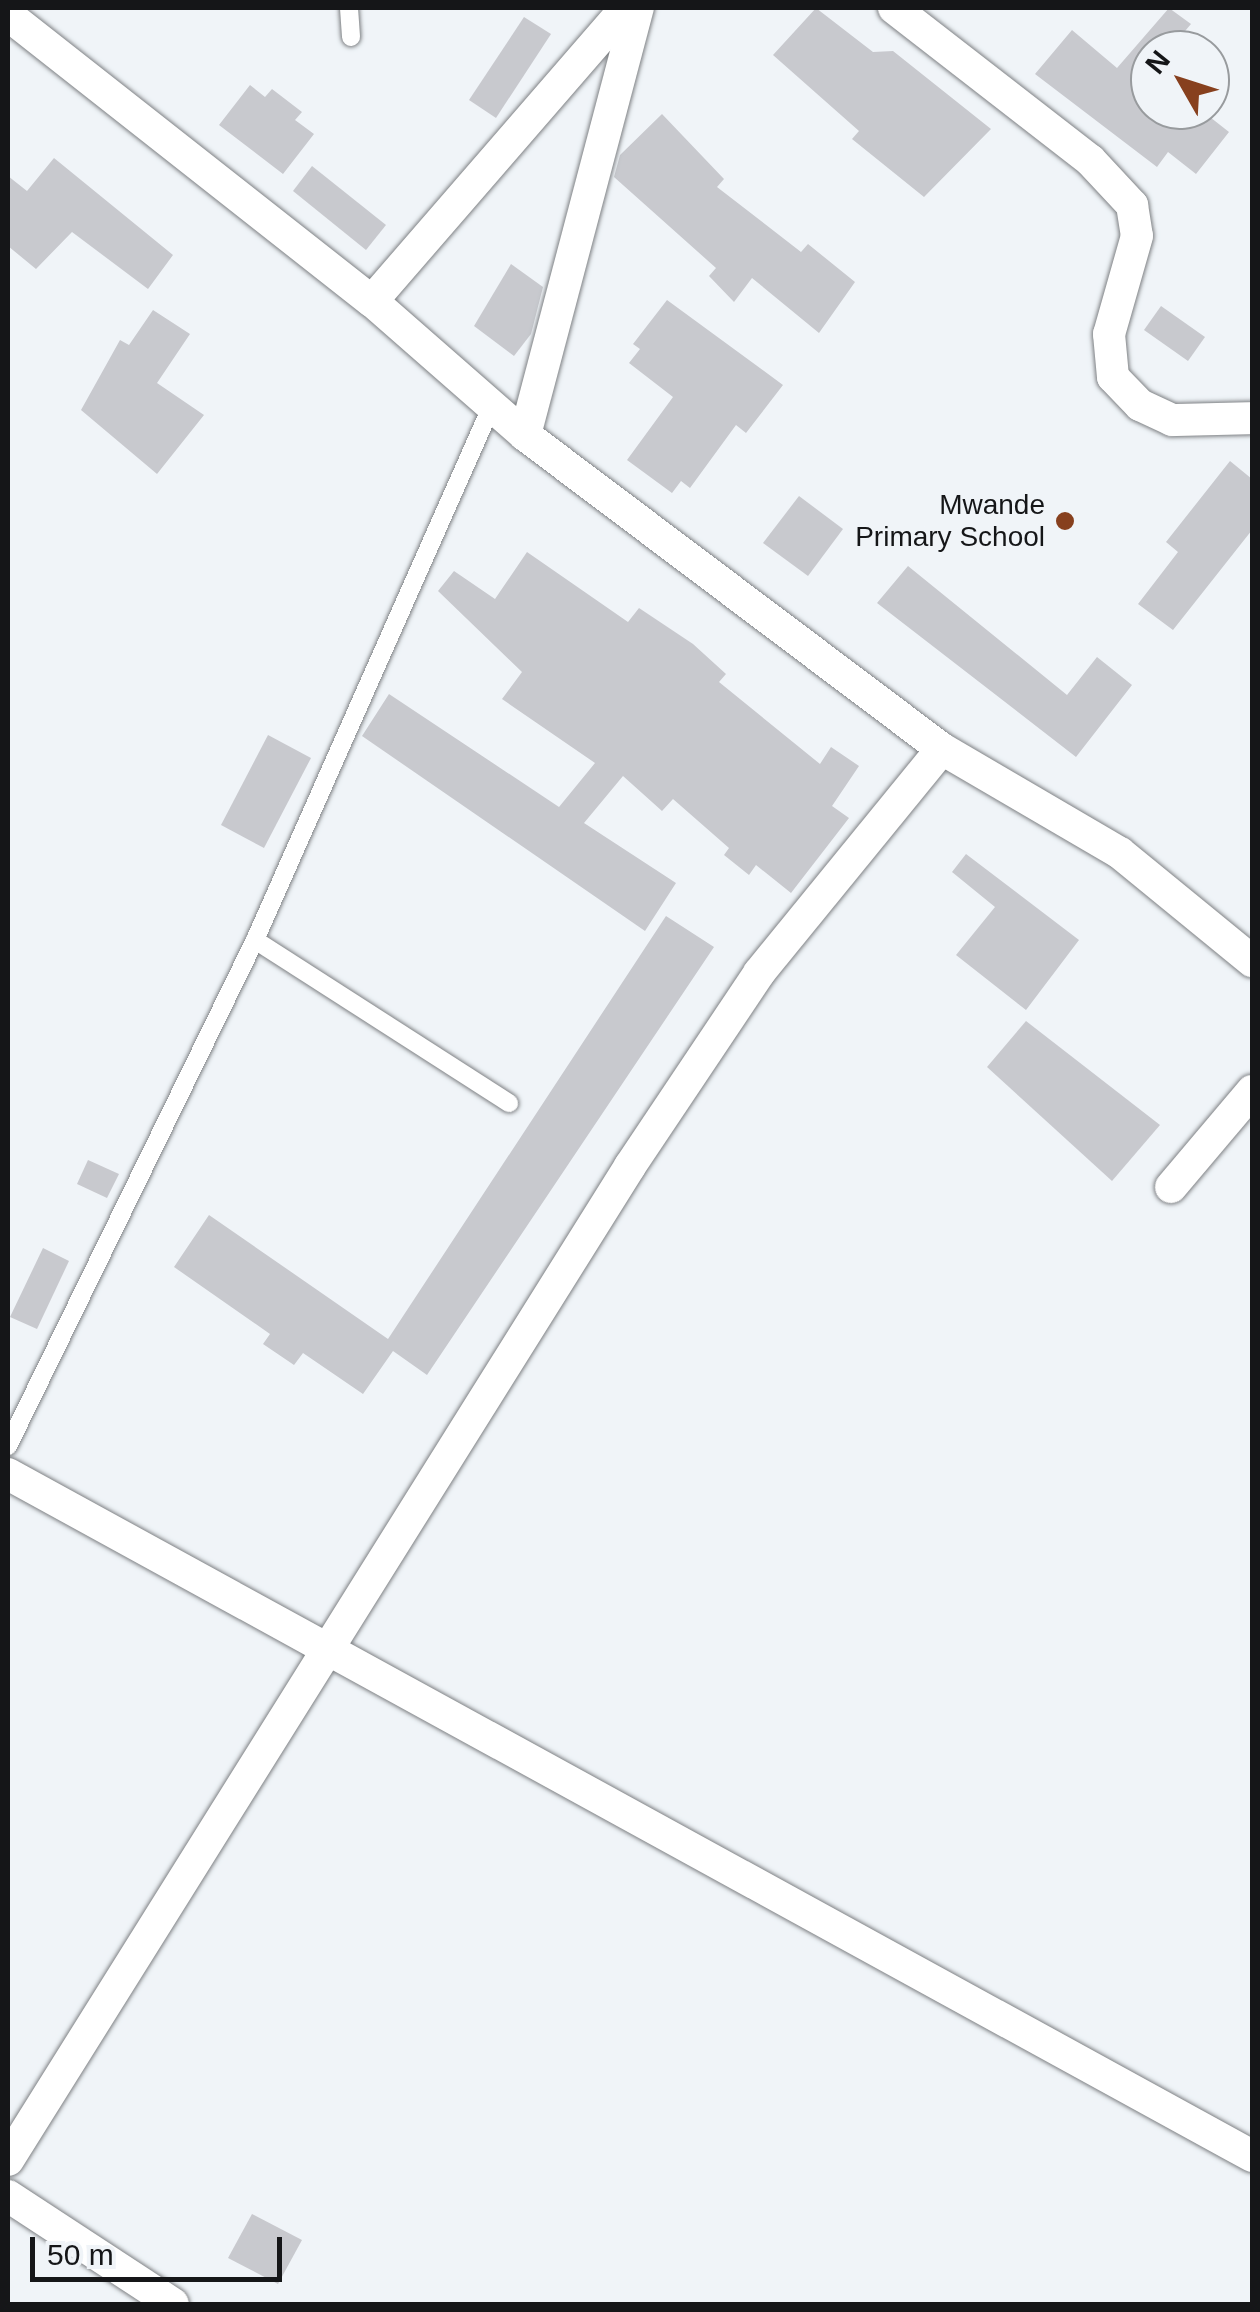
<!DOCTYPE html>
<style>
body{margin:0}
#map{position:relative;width:1260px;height:2312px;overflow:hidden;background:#f0f4f8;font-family:Helvetica,sans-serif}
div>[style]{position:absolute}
.building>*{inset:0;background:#c8c9ce}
.roads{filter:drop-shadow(0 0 2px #7e8184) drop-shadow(0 0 2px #7e8184)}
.service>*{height:18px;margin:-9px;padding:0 9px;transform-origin:9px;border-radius:9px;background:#fff}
.minor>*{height:32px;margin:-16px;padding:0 16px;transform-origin:16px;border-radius:16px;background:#fff}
.dots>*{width:28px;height:28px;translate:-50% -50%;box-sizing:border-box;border:5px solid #f0f4f8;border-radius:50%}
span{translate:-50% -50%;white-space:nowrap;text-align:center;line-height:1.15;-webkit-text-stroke:10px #f0f4f8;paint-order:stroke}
.poi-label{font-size:28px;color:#151618}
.right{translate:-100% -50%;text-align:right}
.frame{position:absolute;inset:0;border:10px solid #151618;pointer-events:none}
.north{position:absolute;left:1130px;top:30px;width:100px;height:100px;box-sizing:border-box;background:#f0f4f8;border:2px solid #989b9e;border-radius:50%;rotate:309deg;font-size:28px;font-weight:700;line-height:40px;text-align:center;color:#151618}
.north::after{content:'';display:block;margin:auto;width:35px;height:45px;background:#87401e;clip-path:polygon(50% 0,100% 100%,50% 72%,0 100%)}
.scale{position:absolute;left:30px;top:2237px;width:252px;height:45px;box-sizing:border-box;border:5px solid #151618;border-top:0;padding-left:12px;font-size:30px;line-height:35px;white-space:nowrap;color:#151618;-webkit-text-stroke:8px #f0f4f8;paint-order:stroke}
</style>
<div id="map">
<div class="building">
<div style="clip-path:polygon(816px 8px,873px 52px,893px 51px,991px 129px,924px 197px,852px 139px,859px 131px,773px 55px)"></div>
<div style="clip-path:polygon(1169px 8px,1191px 24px,1169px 50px,1150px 50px,1150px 110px,1201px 110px,1229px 132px,1196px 174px,1168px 152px,1157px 167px,1035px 74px,1072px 30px,1117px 68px)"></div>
<div style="clip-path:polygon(524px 17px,551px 34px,496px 118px,469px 100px)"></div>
<div style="clip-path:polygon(250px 85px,265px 97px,272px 89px,302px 112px,295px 120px,314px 134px,283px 174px,219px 125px)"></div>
<div style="clip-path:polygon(662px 114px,724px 179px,717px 187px,801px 252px,808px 244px,855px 282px,819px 333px,752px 278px,734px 302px,709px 276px,716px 268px,614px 177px,620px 155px)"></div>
<div style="clip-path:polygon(54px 158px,173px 255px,148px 289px,72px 232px,36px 269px,8px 246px,8px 176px,27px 191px)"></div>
<div style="clip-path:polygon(312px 166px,386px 225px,366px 250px,293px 191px)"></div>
<div style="clip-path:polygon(511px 264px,543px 287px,531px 334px,514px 356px,474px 326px)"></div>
<div style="clip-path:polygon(667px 300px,783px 385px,746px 433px,736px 425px,690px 488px,681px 481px,672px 493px,627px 460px,673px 397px,629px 363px,640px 349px,633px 344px)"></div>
<div style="clip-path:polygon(1161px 306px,1205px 337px,1188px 361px,1144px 330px)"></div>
<div style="clip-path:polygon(153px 310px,190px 334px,157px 383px,204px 415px,157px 474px,81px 410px,120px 340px,129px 345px)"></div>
<div style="clip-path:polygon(1230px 461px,1252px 479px,1252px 530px,1173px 630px,1138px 604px,1178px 552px,1166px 542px)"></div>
<div style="clip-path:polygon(799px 496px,843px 529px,808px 576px,763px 543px)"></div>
<div style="clip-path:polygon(527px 552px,628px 622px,639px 608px,693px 644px,726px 674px,719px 682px,820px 764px,831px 747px,859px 766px,832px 806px,849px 818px,791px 893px,756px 865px,749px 875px,724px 855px,729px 848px,673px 799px,662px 811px,623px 776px,584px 823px,676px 883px,645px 931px,362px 736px,389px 694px,559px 807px,595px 763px,502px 699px,522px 672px,438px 591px,454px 571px,495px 599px)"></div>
<div style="clip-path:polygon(908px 566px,1067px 695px,1097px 657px,1132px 685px,1076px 757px,877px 603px)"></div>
<div style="clip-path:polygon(268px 735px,311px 758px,264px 848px,221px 825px)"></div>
<div style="clip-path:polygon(966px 854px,1079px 940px,1026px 1010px,956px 955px,995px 907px,952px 872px)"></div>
<div style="clip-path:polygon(666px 916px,714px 947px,427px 1375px,393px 1351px,363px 1394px,303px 1353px,294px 1365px,263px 1344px,270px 1334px,174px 1267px,209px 1215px,388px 1339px)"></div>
<div style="clip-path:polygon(1026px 1021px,1160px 1125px,1112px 1181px,987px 1067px)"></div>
<div style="clip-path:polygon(88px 1160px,119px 1174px,107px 1198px,77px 1184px)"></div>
<div style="clip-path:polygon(43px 1248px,69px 1261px,37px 1329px,10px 1317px)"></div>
<div style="clip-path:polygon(252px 2214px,302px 2240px,278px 2284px,228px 2258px)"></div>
</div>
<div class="roads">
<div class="service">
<div style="left:349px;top:8px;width:29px;rotate:86deg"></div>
<div style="left:255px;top:940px;width:302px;rotate:32.7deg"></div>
<div style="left:8px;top:1446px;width:563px;rotate:-63.98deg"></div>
<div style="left:255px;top:940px;width:587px;rotate:-66.1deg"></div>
</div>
<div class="minor">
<div style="left:894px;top:8px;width:248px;rotate:37.8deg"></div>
<div style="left:1090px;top:160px;width:62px;rotate:47deg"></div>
<div style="left:1132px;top:205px;width:31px;rotate:81deg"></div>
<div style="left:1137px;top:236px;width:102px;rotate:105.9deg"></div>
<div style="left:1109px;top:334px;width:43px;rotate:84.7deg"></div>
<div style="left:1113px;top:377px;width:39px;rotate:46deg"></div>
<div style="left:1140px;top:405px;width:35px;rotate:25deg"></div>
<div style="left:1172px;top:420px;width:80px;rotate:-1.4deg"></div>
<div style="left:8px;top:15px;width:463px;rotate:38.2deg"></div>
<div style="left:372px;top:301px;width:203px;rotate:41.2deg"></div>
<div style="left:525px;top:435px;width:522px;rotate:36.98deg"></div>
<div style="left:942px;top:749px;width:206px;rotate:30.3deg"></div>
<div style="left:1120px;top:853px;width:171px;rotate:39.3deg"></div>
<div style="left:372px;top:301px;width:388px;rotate:-49.1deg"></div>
<div style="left:525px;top:435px;width:442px;rotate:-75.2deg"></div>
<div style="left:1171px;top:1187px;width:126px;rotate:-49.8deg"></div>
<div style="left:8px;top:1474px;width:1419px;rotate:28.73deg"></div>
<div style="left:8px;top:2160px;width:1173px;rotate:-57.96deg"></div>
<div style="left:630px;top:1166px;width:232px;rotate:-56.2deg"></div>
<div style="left:759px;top:973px;width:289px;rotate:-50.8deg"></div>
<div style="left:8px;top:2196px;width:197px;rotate:33.2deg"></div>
</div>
</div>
<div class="dots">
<div style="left:1065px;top:521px;background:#87401e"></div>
</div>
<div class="poi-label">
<span class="right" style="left:1045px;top:521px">Mwande<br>Primary School</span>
</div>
<div class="frame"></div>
<div class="north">N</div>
<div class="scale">50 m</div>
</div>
